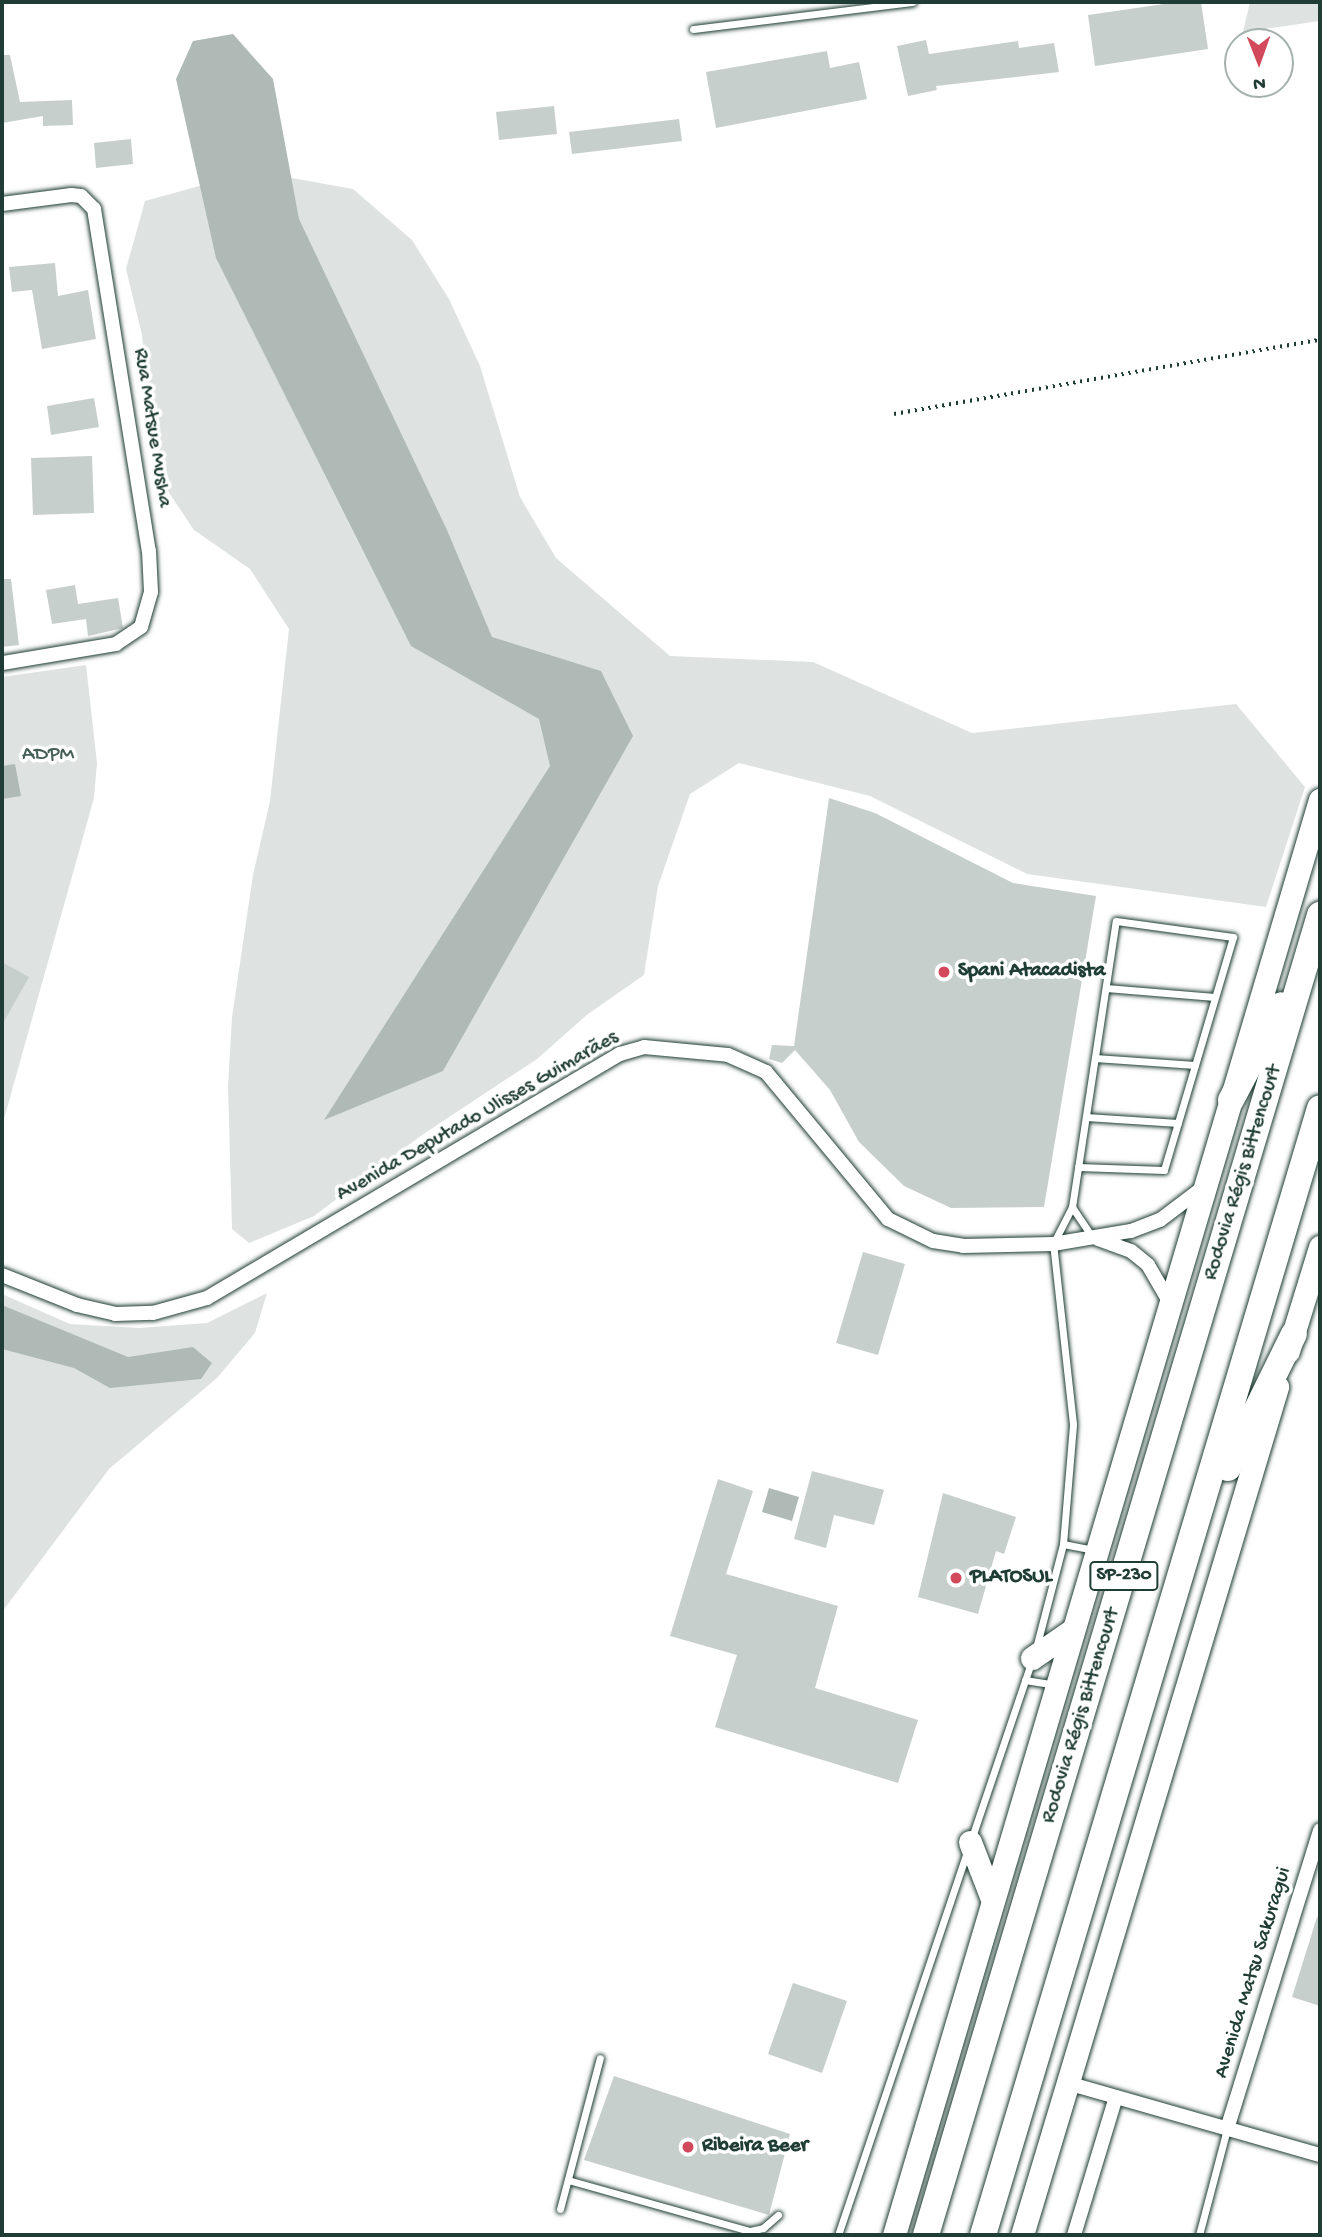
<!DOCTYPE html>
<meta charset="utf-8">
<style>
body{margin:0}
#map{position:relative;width:1322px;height:2237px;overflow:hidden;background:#fff;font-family:"Gochi Hand",sans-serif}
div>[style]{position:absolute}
.green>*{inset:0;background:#dee3e2}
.water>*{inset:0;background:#afbab7}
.building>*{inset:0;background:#c7cfcc}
.path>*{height:3.5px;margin-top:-1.75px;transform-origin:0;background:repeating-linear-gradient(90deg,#1f3d34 0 2px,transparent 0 7px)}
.roads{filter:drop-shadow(0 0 2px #1f3d34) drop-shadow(0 0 2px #1f3d34)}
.lane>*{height:7px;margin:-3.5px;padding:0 3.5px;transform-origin:3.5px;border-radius:3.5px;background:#fff}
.street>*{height:14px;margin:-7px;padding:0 7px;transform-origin:7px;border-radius:7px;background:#fff}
.primary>*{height:23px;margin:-11.5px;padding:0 11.5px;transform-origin:11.5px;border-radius:11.5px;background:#fff}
.highway>*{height:26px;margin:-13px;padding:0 13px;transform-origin:13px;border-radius:13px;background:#fff}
.dots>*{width:19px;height:19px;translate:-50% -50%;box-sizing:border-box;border:4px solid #fff;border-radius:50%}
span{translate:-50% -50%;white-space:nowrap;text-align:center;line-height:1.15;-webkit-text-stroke:7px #fff;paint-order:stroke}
.shield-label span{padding:2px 5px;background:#fff;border:2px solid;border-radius:5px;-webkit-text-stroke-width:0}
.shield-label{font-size:19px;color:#1f3d34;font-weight:700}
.street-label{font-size:21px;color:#1f3d34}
.park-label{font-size:21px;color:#455e57}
.poi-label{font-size:21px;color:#1f3d34;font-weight:700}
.left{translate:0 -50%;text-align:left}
.frame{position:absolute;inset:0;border:4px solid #1f3d34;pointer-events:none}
.north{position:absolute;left:1224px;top:28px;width:70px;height:70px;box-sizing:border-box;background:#fff;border:2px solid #a5b1ae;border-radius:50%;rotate:179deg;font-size:19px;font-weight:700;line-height:28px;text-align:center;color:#1f3d34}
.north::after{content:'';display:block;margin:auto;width:24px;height:32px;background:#d1495b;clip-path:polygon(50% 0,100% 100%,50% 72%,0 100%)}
</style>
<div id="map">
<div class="green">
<div style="clip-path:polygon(1250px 2px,1320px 2px,1320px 21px,1243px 32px)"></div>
<div style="clip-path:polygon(281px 176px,353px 189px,412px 240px,449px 299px,480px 366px,520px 497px,556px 558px,670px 656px,813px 662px,972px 733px,1236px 704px,1305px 787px,1266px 907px,1027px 874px,870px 796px,739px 763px,690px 794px,658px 886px,644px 975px,588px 1014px,537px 1059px,422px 1135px,314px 1216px,249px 1243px,232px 1229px,228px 1086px,232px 1017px,253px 875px,270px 801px,289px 629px,250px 569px,194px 530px,155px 472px,142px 335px,126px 269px,145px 201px,210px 183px)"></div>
<div style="clip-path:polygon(86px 665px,97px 763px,94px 798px,2px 1126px,2px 677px)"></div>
<div style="clip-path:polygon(267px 1293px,255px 1333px,217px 1378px,109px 1469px,2px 1612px,2px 1294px,70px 1324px,139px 1328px,207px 1323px)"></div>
</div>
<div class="water">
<div style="clip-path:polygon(233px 34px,273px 79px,299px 219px,447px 530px,492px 637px,601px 671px,633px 736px,443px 1071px,324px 1120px,550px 766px,539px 719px,411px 646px,216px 258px,176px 79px,193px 41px)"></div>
<div style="clip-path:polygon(15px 764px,21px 796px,2px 799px,2px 766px)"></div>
<div style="clip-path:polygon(2px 1305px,128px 1357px,193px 1347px,212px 1363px,201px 1379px,110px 1388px,74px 1368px,2px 1349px)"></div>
<div style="clip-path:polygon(769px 1488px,799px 1497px,792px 1521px,762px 1512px)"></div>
</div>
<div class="building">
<div style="clip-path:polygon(1178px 2px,1201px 2px,1208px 49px,1095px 66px,1088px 15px)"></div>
<div style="clip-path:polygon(926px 40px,929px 54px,1018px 41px,1019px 48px,1054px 43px,1059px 72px,936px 86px,937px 90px,908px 96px,897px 46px)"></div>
<div style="clip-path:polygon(827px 51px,830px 68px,859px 62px,867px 99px,716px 128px,706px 72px)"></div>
<div style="clip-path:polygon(2px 55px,10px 55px,20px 102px,72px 100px,73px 125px,43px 126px,43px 116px,2px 123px)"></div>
<div style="clip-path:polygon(554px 106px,557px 134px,499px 140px,496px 112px)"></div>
<div style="clip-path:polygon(679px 119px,682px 141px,572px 154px,569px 132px)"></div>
<div style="clip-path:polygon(131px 139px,133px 164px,96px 168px,94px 143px)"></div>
<div style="clip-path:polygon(55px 263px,58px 296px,88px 290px,96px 339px,42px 349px,32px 290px,12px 292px,9px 267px)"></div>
<div style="clip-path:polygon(94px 398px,99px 427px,51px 435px,47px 406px)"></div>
<div style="clip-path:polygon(92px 456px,94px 513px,33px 515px,31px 458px)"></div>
<div style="clip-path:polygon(2px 579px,11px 579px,19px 645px,2px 647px)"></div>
<div style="clip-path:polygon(75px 585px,78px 604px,118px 598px,123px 628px,88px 636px,86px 619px,52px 624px,46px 590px)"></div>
<div style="clip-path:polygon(829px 798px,875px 813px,1013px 883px,1096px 896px,1044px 1207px,951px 1208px,904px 1186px,859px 1142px,830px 1090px,795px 1050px,782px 1063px,769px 1059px,772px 1045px,794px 1046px)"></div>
<div style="clip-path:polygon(2px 962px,29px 977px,2px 1025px)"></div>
<div style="clip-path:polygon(863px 1252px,905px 1264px,878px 1355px,836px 1343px)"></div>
<div style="clip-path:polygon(812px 1471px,884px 1490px,874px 1525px,834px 1515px,826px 1548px,794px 1539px)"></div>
<div style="clip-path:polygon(718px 1479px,753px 1491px,726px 1574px,838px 1606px,815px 1688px,918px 1720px,898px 1783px,715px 1727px,737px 1655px,670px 1636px)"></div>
<div style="clip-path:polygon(943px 1493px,1016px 1517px,1004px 1554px,996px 1551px,978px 1614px,918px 1597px)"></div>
<div style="clip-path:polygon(1317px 1917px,1320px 1918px,1320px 2006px,1292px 1997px)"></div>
<div style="clip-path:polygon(793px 1983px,847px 2001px,822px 2073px,768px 2054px)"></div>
<div style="clip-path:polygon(614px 2076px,790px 2134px,769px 2215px,584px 2160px)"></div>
</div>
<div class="path">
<div style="left:894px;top:414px;width:432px;rotate:-9.9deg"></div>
</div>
<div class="roads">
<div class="lane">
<div style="left:693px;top:29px;width:221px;rotate:-7deg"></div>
<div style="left:1106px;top:988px;width:109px;rotate:4.7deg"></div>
<div style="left:1095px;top:1058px;width:100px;rotate:4deg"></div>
<div style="left:1086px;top:1117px;width:92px;rotate:3.7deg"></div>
<div style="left:1072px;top:1207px;width:37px;rotate:56deg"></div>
<div style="left:1063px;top:1544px;width:120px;rotate:-85.2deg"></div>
<div style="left:1073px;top:1424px;width:181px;rotate:-96.3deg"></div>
<div style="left:1053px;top:1244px;width:42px;rotate:-62.8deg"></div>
<div style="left:1072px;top:1207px;width:289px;rotate:-81.3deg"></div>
<div style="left:1116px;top:921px;width:118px;rotate:7.8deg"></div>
<div style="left:1233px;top:937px;width:243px;rotate:106.5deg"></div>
<div style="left:1164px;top:1170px;width:86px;rotate:-178deg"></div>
<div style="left:1036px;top:1648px;width:107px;rotate:-75.4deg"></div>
<div style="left:1063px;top:1544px;width:31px;rotate:11deg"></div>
<div style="left:1025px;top:1680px;width:30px;rotate:9deg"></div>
<div style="left:971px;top:1840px;width:187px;rotate:-71.3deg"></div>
<div style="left:568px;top:2180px;width:189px;rotate:15.7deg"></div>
<div style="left:750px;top:2231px;width:13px;rotate:-13deg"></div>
<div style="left:763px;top:2228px;width:20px;rotate:-41deg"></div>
<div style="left:560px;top:2209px;width:156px;rotate:-75.2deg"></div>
<div style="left:838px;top:2235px;width:404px;rotate:-71.4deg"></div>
<div style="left:1199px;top:2235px;width:110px;rotate:-75.2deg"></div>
</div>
<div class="street">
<div style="left:2px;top:204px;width:70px;rotate:-7.4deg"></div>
<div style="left:71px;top:195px;width:10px;rotate:6deg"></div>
<div style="left:81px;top:196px;width:18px;rotate:45deg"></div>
<div style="left:94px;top:209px;width:346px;rotate:80.9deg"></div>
<div style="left:149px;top:551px;width:41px;rotate:87.2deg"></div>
<div style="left:151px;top:592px;width:36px;rotate:106deg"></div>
<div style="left:141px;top:627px;width:30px;rotate:146deg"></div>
<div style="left:116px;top:644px;width:116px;rotate:170.5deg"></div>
<div style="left:1098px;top:1239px;width:35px;rotate:20deg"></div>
<div style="left:1131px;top:1251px;width:22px;rotate:39deg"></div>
<div style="left:1148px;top:1265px;width:44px;rotate:59.9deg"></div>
<div style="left:2px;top:1275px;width:81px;rotate:21.8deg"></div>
<div style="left:77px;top:1305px;width:39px;rotate:13deg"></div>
<div style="left:115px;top:1314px;width:38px;rotate:-2deg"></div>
<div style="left:153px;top:1313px;width:56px;rotate:-15.5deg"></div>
<div style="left:207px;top:1298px;width:480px;rotate:-30.6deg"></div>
<div style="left:620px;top:1054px;width:25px;rotate:-16deg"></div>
<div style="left:644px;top:1047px;width:84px;rotate:5.4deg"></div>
<div style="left:728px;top:1055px;width:42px;rotate:24.1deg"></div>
<div style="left:766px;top:1072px;width:191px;rotate:50.3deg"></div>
<div style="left:888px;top:1219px;width:50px;rotate:26.1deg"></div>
<div style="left:933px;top:1241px;width:30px;rotate:9deg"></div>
<div style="left:963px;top:1246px;width:90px;rotate:-1.3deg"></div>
<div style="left:1053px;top:1244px;width:79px;rotate:-9.5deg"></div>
<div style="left:1131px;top:1231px;width:31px;rotate:-21deg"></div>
<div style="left:1160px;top:1220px;width:56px;rotate:-37.1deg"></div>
<div style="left:1067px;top:2083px;width:263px;rotate:15.9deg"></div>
<div style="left:1227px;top:2129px;width:313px;rotate:-72.7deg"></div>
<div style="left:1074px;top:2235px;width:144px;rotate:-73.1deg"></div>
</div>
<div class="primary">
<div style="left:1288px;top:1351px;width:109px;rotate:-72.9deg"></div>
<div style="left:1032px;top:1658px;width:47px;rotate:-34.7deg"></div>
<div style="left:970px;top:1842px;width:61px;rotate:68.9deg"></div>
<div style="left:894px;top:2235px;width:1497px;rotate:-73.47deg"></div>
<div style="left:1022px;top:2235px;width:886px;rotate:-73.26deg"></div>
</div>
<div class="highway">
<div style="left:1231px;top:1100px;width:107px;rotate:-62.2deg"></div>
<div style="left:1228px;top:1468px;width:149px;rotate:-63.8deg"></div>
<div style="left:926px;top:2235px;width:1378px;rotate:-73.38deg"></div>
<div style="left:983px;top:2235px;width:1176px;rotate:-73.35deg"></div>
</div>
</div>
<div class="dots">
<div style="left:944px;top:972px;background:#d1495b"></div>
<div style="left:956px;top:1578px;background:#d1495b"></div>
<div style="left:688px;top:2147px;background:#d1495b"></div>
</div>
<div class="shield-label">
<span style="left:1124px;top:1576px">SP-230</span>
</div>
<div class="street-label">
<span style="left:151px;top:428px;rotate:81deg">Rua Matsue Musha</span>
<span style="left:478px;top:1117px;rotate:-30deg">Avenida Deputado Ulisses Guimarães</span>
<span style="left:1244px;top:1173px;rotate:-73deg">Rodovia Régis Bittencourt</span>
<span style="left:1082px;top:1716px;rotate:-73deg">Rodovia Régis Bittencourt</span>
<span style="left:1254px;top:1973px;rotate:-73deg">Avenida Matsu Sakuragui</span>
</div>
<div class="park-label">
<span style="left:48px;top:756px">ADPM</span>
</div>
<div class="poi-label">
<span class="left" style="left:958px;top:972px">Spani Atacadista</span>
<span class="left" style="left:970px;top:1578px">PLATOSUL</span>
<span class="left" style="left:702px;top:2147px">Ribeira Beer</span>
</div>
<div class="frame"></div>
<div class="north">N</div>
</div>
